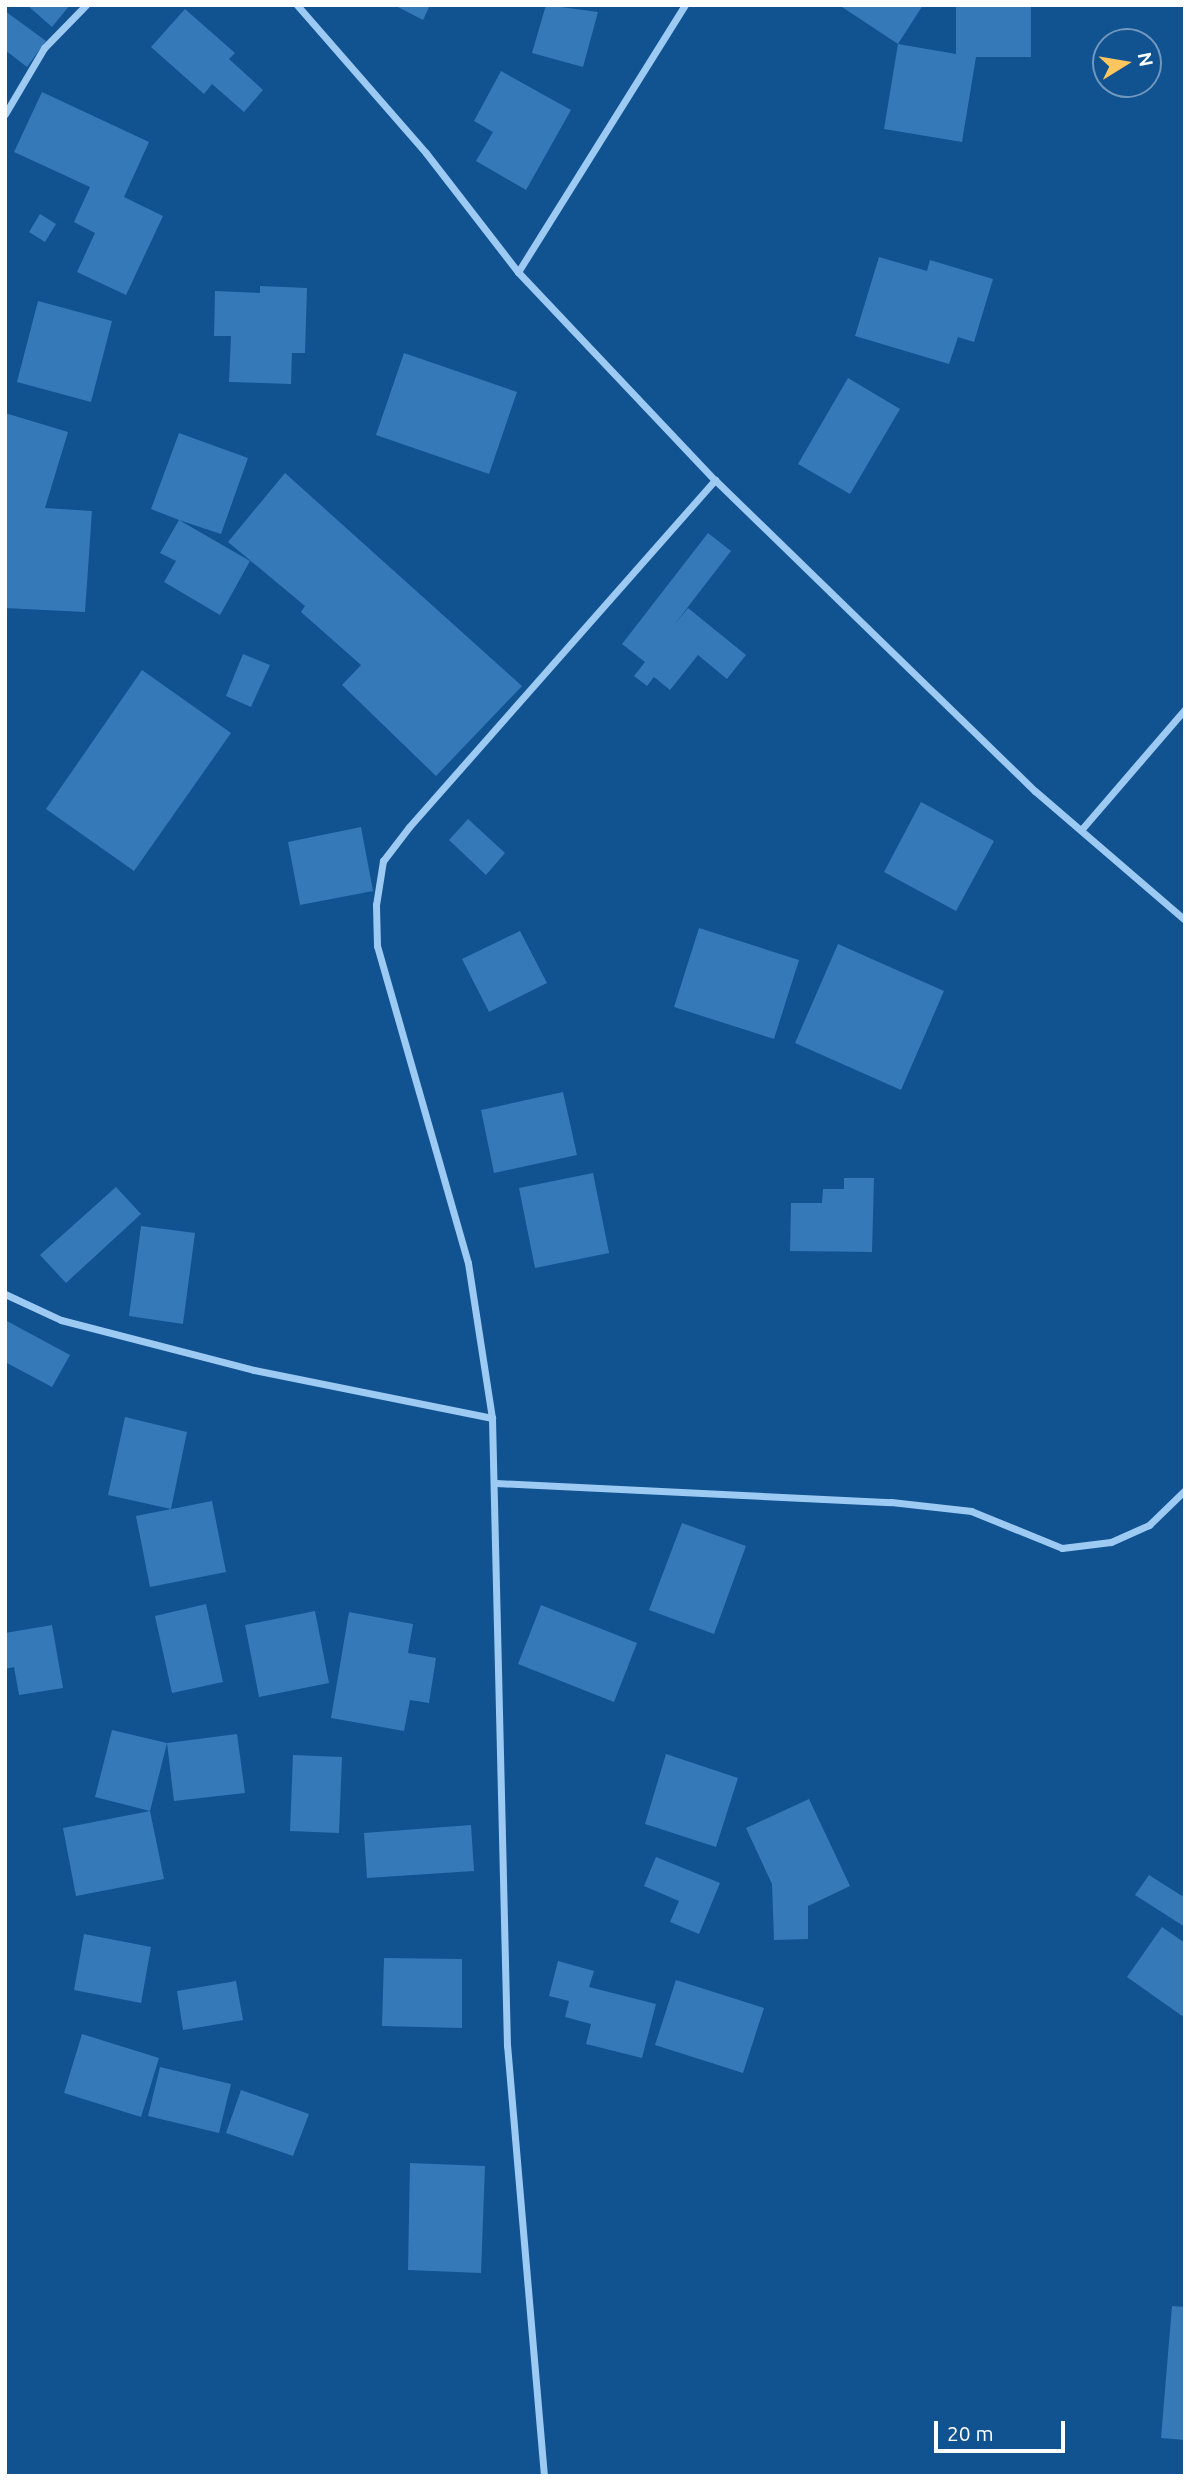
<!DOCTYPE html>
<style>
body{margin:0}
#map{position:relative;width:1190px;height:2481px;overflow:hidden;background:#115291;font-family:Ubuntu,sans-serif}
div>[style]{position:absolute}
.building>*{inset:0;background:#3579b9}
.street>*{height:7px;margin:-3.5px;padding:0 3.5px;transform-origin:3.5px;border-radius:3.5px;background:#9dcaf2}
span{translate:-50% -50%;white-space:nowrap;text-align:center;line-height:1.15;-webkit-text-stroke:7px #115291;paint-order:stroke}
.frame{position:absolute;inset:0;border:7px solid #fff;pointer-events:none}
.north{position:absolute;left:1092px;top:28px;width:70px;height:70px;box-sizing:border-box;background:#115291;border:2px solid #7097bd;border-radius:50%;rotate:79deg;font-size:19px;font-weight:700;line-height:28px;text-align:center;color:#fff}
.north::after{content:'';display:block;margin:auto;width:24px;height:32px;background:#ffc65f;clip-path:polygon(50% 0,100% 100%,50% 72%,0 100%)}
.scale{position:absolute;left:934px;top:2421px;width:131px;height:32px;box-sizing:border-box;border:4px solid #fff;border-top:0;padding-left:9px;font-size:21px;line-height:24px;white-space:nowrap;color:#fff;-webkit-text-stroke:5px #115291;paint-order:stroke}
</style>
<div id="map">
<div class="building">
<div style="clip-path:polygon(27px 5px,70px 5px,52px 27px)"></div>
<div style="clip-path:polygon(394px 5px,430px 5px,423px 20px)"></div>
<div style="clip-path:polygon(546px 5px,598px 12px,583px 67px,532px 53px)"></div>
<div style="clip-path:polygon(839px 5px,923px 5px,898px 44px,956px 54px,956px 5px,1031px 5px,1031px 57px,976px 57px,962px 142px,884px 129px,898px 44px)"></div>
<div style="clip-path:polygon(185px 9px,235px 53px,229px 59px,263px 90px,244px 112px,212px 84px,204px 94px,151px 47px)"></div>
<div style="clip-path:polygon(5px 11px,46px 41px,27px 67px,5px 50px)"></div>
<div style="clip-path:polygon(501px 71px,571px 110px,526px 190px,476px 161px,493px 132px,474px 121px)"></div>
<div style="clip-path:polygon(42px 92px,149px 142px,124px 197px,163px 216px,126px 295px,77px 272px,95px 233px,74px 222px,90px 187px,14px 152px)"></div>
<div style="clip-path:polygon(40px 214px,56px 224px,45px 242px,29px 232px)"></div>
<div style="clip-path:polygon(879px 257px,927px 271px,930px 260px,993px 279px,974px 342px,958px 337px,949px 364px,855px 336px)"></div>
<div style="clip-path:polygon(260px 286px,307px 288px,305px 353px,292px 353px,291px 384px,229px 382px,231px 336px,214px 336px,215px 291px,260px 293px)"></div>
<div style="clip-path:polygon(38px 301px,112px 321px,91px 402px,17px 382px)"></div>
<div style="clip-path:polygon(404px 353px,517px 392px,489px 474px,376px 435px)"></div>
<div style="clip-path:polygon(848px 378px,900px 409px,850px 494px,798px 464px)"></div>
<div style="clip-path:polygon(5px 413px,68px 432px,45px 508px,92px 511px,85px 612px,5px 608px)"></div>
<div style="clip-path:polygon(179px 433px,248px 458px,221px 534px,179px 520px,250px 561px,220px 615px,164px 582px,176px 561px,160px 553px,179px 520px,151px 509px)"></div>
<div style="clip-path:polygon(285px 473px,522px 686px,436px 776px,342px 685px,361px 665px,301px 612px,305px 606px,228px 542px)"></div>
<div style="clip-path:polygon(708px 533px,731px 551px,674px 625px,688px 608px,746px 655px,727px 679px,698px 655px,670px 690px,654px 677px,647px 686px,634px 676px,645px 662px,622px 644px)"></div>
<div style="clip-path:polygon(243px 654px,270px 665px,251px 707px,226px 696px)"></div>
<div style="clip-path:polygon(142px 670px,231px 733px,134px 871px,46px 809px)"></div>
<div style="clip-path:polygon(921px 802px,994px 841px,956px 911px,884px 872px)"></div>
<div style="clip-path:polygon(468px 819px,505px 853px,486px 875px,449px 840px)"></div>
<div style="clip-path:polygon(361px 827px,373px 891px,300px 905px,288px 842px)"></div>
<div style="clip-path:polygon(699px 928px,799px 960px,774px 1039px,674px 1007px)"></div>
<div style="clip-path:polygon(520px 931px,547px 983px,489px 1012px,462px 959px)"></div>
<div style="clip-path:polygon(838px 944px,944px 991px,901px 1090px,795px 1043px)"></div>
<div style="clip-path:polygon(563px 1092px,577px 1155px,494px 1173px,481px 1110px)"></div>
<div style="clip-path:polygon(593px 1173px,609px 1253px,535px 1268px,519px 1188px)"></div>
<div style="clip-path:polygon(844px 1178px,874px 1178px,872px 1252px,790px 1251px,791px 1203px,822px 1203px,823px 1189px,844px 1189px)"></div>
<div style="clip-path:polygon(116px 1187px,141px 1214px,66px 1283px,40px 1255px)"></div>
<div style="clip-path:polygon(141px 1226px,195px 1233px,183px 1324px,129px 1316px)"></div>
<div style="clip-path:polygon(5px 1320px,70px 1355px,52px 1387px,5px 1362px)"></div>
<div style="clip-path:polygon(125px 1417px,187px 1432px,171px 1509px,108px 1495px)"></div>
<div style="clip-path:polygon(212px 1501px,226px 1572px,150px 1587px,136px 1516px)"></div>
<div style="clip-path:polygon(682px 1523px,746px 1546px,714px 1634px,649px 1610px)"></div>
<div style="clip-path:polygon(206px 1604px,223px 1682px,172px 1693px,155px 1616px)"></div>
<div style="clip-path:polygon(541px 1605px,637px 1643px,614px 1702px,518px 1664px)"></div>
<div style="clip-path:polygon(315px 1611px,329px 1683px,259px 1697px,245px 1625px)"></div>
<div style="clip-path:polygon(349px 1612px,413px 1624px,408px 1653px,436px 1658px,429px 1703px,410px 1700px,404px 1731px,331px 1718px)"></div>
<div style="clip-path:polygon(52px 1625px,63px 1688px,19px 1695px,14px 1667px,5px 1669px,5px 1633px)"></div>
<div style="clip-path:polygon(112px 1730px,167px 1743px,150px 1811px,95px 1797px)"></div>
<div style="clip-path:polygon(237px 1734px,245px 1793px,174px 1801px,167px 1743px)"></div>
<div style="clip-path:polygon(666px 1754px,738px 1778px,716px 1847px,645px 1824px)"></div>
<div style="clip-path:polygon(293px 1755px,342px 1757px,339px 1833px,290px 1831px)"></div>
<div style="clip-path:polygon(809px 1799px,850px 1886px,808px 1906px,808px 1939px,774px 1940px,772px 1884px,746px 1828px)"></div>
<div style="clip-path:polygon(150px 1811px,164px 1879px,76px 1896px,63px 1828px)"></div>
<div style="clip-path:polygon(471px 1825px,474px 1871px,367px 1878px,364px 1833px)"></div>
<div style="clip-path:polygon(656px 1857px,720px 1883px,699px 1934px,670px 1922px,679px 1901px,644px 1886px)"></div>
<div style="clip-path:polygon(1149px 1875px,1182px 1896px,1185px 1891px,1185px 1927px,1135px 1895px)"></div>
<div style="clip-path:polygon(1162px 1927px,1185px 1943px,1185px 2018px,1127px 1977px)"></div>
<div style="clip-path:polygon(84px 1934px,151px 1947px,141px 2003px,74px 1990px)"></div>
<div style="clip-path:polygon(384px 1958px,462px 1959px,462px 2028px,382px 2026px)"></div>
<div style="clip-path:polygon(558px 1961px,594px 1971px,589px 1987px,656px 2004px,642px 2058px,586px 2044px,591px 2024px,565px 2017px,569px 2001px,549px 1996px)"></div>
<div style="clip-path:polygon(676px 1980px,764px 2008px,743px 2073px,655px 2045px)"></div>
<div style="clip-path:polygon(236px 1981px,243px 2020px,183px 2030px,177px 1991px)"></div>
<div style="clip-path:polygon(82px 2034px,159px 2058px,141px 2117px,64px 2093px)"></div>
<div style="clip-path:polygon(160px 2067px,231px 2084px,219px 2133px,148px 2116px)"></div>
<div style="clip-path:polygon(241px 2090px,309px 2114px,293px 2156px,226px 2133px)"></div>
<div style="clip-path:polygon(410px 2163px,485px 2166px,481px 2273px,408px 2270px)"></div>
<div style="clip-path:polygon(1172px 2306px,1185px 2307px,1185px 2440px,1161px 2438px)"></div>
</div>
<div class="street">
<div style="left:297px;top:5px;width:196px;rotate:48.9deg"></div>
<div style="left:426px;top:153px;width:150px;rotate:52.3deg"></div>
<div style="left:518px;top:272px;width:286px;rotate:46.6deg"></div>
<div style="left:715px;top:480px;width:446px;rotate:44.2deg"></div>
<div style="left:1035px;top:791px;width:198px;rotate:40.7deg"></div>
<div style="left:5px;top:114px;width:77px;rotate:-59.4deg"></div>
<div style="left:44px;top:48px;width:60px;rotate:-45.7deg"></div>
<div style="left:518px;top:272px;width:315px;rotate:-58deg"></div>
<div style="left:1081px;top:830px;width:160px;rotate:-49.3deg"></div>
<div style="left:5px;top:1294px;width:62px;rotate:24.9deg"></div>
<div style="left:61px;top:1320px;width:199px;rotate:14.5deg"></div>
<div style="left:254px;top:1370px;width:243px;rotate:11.4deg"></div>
<div style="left:496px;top:1483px;width:395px;rotate:2.8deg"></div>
<div style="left:891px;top:1502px;width:81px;rotate:6.4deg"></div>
<div style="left:971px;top:1511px;width:98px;rotate:22.1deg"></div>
<div style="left:1062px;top:1548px;width:49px;rotate:-7deg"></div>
<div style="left:1111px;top:1542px;width:42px;rotate:-24.1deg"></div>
<div style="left:1149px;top:1525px;width:50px;rotate:-44.2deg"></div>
<div style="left:544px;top:2476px;width:432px;rotate:-94.9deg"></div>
<div style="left:507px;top:2046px;width:628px;rotate:-91.37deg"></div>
<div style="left:492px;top:1418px;width:157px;rotate:-98.8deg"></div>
<div style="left:468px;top:1263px;width:330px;rotate:-106deg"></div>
<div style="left:377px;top:946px;width:41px;rotate:-91.4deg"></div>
<div style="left:376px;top:905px;width:45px;rotate:-81deg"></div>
<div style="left:383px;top:861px;width:43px;rotate:-52.6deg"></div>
<div style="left:409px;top:827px;width:463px;rotate:-48.6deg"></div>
</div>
<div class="frame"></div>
<div class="north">N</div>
<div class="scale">20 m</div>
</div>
